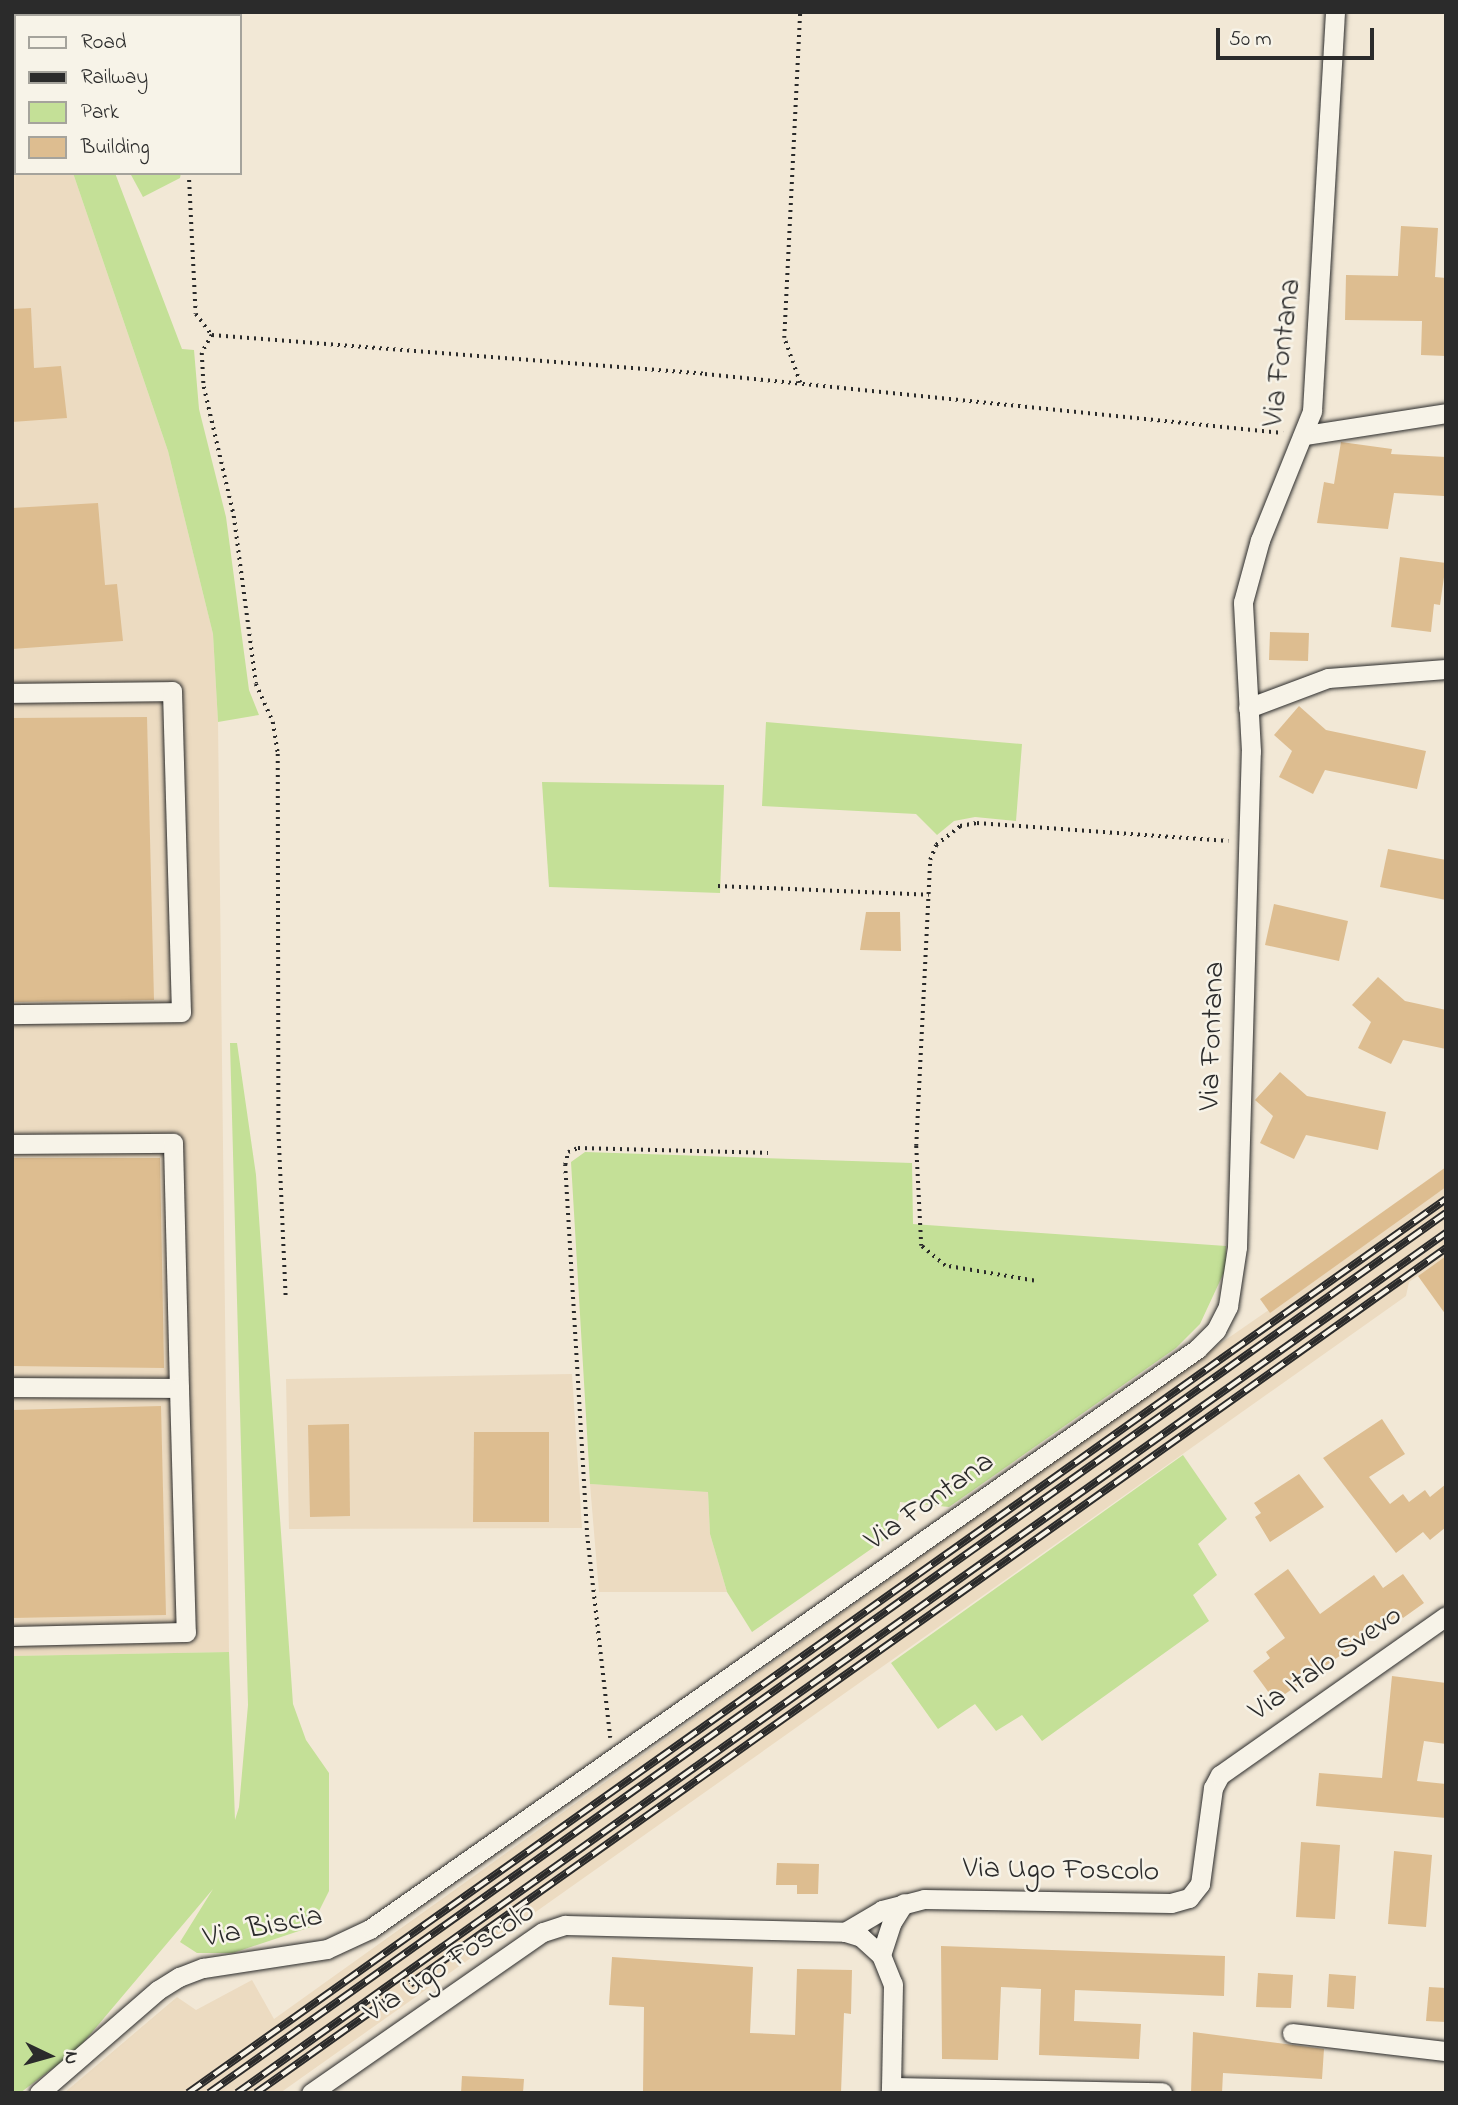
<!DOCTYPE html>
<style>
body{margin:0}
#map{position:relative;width:1458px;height:2105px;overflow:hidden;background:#f2e8d6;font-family:"Indie Flower",sans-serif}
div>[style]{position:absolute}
.built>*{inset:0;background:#ecdbc1}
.green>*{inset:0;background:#c4e097}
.building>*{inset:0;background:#ddbd90}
.path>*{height:3.5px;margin-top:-1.75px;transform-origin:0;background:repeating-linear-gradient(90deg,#2b2b2b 0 2px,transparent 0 7px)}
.roads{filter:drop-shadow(0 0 2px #2b2b2b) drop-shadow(0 0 2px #2b2b2b)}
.minor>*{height:19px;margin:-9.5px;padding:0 9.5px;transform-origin:9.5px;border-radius:9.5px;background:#f7f3e8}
.rail>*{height:8px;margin-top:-4px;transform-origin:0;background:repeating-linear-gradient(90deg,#f7f3e8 0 16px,#2b2b2b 0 32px);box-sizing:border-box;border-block:2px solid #2b2b2b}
span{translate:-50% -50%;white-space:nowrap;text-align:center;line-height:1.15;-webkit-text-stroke:5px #f7f3e8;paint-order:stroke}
.street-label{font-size:30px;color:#2b2b2b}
.frame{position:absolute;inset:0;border:14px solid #2b2b2b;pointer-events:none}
.legend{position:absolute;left:14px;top:14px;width:228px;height:161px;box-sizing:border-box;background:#f7f3e8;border:2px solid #a5a39c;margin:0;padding:9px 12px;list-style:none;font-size:21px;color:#2b2b2b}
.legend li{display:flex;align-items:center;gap:14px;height:35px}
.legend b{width:35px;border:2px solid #a5a39c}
.north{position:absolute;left:14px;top:2021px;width:70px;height:70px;-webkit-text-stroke:5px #f7f3e8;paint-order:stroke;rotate:95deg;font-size:19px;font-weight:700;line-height:28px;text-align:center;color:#2b2b2b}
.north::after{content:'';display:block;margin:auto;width:24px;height:32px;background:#2b2b2b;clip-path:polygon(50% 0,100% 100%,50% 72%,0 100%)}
.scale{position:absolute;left:1216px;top:28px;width:158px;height:32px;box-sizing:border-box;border:4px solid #2b2b2b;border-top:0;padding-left:9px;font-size:21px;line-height:24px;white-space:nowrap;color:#2b2b2b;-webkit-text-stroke:5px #f7f3e8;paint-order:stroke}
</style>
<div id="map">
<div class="built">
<div style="clip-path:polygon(12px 63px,16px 173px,73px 173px,168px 451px,213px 634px,218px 722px,229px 1652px,12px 1656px)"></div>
<div style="clip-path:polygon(1446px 1187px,1446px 1256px,1409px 1282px,1406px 1296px,280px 2093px,64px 2093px,177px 1997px,196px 2010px,252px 1980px,274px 2019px,1172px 1377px)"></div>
<div style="clip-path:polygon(572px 1374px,582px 1528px,289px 1529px,286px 1379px)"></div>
<div style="clip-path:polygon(590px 1484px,708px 1491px,710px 1534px,727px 1592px,599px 1592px)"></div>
</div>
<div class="green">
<div style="clip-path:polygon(73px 173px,115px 173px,182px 349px,194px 350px,199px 409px,226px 517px,249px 690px,259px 715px,218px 722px,213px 634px,168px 451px)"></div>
<div style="clip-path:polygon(130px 173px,181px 173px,180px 178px,143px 197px)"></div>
<div style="clip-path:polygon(766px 722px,1022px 744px,1016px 821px,975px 817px,954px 821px,937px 835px,916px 814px,762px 806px)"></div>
<div style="clip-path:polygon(542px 782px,724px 785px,720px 893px,549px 887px)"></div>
<div style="clip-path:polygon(230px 1043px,237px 1043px,256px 1175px,293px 1704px,306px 1740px,329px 1773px,329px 1891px,311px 1927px,233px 1953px,197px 1953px,180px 1942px,213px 1889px,77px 2050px,20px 2093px,12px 2093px,12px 1656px,229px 1652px,235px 1820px,239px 1807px,248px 1705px)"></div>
<div style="clip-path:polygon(585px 1152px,912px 1163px,913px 1224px,1226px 1246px,1226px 1268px,1200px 1324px,1176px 1348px,949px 1507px,900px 1502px,897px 1531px,752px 1632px,727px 1592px,710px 1534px,708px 1492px,590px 1484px,571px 1162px)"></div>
<div style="clip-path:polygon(1183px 1455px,1227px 1519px,1198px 1544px,1217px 1575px,1193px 1595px,1209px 1621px,1042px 1741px,1022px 1715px,996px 1731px,975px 1704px,938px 1729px,891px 1663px)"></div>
</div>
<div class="building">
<div style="clip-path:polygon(1401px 226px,1438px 228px,1435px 277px,1446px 278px,1446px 356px,1421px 355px,1422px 321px,1345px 320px,1346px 275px,1398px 276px)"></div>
<div style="clip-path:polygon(31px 308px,34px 368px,61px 366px,67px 418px,12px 422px,12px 309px)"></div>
<div style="clip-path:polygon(1341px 442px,1392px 449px,1391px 454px,1446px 457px,1444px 496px,1394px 493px,1388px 529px,1317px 523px,1324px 482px,1334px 484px)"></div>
<div style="clip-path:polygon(98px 503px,105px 585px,117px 584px,123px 641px,12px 649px,12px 508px)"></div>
<div style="clip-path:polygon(1400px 557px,1446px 563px,1440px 605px,1434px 604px,1431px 632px,1391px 627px)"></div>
<div style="clip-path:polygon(1270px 632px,1309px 633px,1308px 661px,1269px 660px)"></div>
<div style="clip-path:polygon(1299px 706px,1326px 730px,1426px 751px,1417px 789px,1325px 770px,1313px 794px,1279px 777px,1292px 751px,1274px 735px)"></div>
<div style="clip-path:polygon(147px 717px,154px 1000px,12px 1002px,12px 718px)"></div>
<div style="clip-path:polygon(1388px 849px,1446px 860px,1446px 900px,1380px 887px)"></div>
<div style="clip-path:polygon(1274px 904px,1348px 921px,1339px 961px,1265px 945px)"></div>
<div style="clip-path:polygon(866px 912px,900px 912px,901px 951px,860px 950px)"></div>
<div style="clip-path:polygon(1378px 977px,1405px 1001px,1446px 1010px,1446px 1049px,1403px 1040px,1391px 1064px,1358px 1048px,1371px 1022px,1352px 1005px)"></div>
<div style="clip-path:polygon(1280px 1072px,1307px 1096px,1386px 1112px,1378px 1150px,1306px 1135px,1294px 1159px,1260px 1143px,1273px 1116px,1255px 1100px)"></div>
<div style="clip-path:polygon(12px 1158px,160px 1158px,164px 1368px,12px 1366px)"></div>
<div style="clip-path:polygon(1446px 1167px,1446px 1187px,1270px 1313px,1260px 1299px)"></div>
<div style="clip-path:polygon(1446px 1256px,1446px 1315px,1418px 1276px)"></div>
<div style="clip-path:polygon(161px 1406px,166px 1615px,12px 1618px,12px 1410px)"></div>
<div style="clip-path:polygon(1382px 1419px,1405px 1454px,1369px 1477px,1390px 1504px,1403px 1494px,1409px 1502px,1425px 1490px,1430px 1497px,1446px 1484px,1446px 1527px,1430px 1540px,1423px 1532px,1396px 1553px,1323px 1458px)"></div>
<div style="clip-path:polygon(349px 1424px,350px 1516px,310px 1517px,308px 1425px)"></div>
<div style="clip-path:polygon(474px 1432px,549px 1432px,549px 1522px,473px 1522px)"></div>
<div style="clip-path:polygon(1299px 1474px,1324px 1507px,1270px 1542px,1255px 1517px,1261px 1513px,1254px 1503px)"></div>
<div style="clip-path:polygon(1288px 1569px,1320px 1614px,1374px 1575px,1383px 1588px,1403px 1574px,1424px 1603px,1403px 1618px,1400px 1614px,1275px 1701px,1253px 1671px,1270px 1658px,1266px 1652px,1285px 1638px,1254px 1594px)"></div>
<div style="clip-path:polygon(1392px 1676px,1446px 1683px,1446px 1744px,1424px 1741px,1417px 1781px,1446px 1784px,1446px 1818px,1316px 1806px,1319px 1773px,1382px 1778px)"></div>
<div style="clip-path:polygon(1301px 1842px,1340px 1845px,1335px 1919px,1296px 1917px)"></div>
<div style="clip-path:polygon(1394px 1851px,1432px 1855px,1426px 1927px,1388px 1924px)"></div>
<div style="clip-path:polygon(777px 1863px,819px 1864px,818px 1894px,797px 1894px,797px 1885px,776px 1885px)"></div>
<div style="clip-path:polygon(941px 1946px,1225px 1956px,1224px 1996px,1075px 1990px,1074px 2021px,1141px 2024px,1139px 2059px,1039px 2055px,1041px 1989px,1001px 1987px,998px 2060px,942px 2059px)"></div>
<div style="clip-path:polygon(612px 1957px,753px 1967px,750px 2033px,795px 2035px,797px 1969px,852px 1970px,851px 2014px,844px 2013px,841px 2093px,643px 2093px,644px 2007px,609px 2005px)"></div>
<div style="clip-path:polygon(1258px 1973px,1293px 1975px,1291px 2008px,1256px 2007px)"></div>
<div style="clip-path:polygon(1329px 1974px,1356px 1976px,1354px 2009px,1327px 2007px)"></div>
<div style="clip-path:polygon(1429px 1987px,1446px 1988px,1446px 2022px,1426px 2021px)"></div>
<div style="clip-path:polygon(1193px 2032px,1324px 2049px,1322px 2079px,1223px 2073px,1222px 2093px,1191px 2093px)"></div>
<div style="clip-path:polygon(462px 2076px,524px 2079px,523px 2093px,461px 2093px)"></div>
</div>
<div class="path">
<div style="left:225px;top:16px;width:4px;rotate:-90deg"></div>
<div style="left:189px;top:173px;width:141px;rotate:87.2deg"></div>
<div style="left:196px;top:314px;width:26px;rotate:53deg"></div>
<div style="left:212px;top:335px;width:495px;rotate:4.5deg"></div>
<div style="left:705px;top:374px;width:581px;rotate:5.83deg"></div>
<div style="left:212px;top:335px;width:21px;rotate:119deg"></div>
<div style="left:202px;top:353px;width:34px;rotate:87deg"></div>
<div style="left:204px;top:387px;width:132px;rotate:76.9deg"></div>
<div style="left:234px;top:516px;width:169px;rotate:82.5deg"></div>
<div style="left:256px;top:684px;width:42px;rotate:65.9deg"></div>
<div style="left:273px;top:722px;width:32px;rotate:81deg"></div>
<div style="left:278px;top:754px;width:385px;rotate:89.9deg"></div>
<div style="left:279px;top:1139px;width:159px;rotate:87.5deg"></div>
<div style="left:800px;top:383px;width:48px;rotate:-109.6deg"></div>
<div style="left:784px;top:338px;width:326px;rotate:-87.2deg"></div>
<div style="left:718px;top:886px;width:211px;rotate:2.4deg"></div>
<div style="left:1034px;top:1281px;width:90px;rotate:-170.4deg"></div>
<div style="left:945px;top:1266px;width:31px;rotate:-140deg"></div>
<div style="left:921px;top:1246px;width:100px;rotate:-92.9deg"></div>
<div style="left:916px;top:1146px;width:286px;rotate:-87.2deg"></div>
<div style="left:930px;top:860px;width:16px;rotate:-68deg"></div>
<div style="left:936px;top:845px;width:31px;rotate:-38deg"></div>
<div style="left:960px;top:826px;width:17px;rotate:-10deg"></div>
<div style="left:977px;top:823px;width:252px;rotate:4.1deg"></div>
<div style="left:610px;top:1738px;width:202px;rotate:-96.5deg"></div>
<div style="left:587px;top:1537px;width:373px;rotate:-93.4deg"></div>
<div style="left:565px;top:1165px;width:13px;rotate:-77deg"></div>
<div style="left:568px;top:1152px;width:11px;rotate:-22deg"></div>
<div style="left:578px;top:1148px;width:190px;rotate:1.5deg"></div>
</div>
<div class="roads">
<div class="minor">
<div style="left:1306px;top:435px;width:142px;rotate:-8.9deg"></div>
<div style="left:12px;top:693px;width:160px;rotate:-0.7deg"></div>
<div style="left:172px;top:691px;width:321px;rotate:88.4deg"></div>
<div style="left:181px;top:1012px;width:169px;rotate:179.3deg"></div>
<div style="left:1248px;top:708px;width:85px;rotate:-20.6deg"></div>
<div style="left:1328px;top:678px;width:118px;rotate:-4.4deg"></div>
<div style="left:12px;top:1144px;width:161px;rotate:-0.4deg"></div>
<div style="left:173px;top:1143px;width:245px;rotate:88.6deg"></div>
<div style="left:12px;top:1387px;width:167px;rotate:0.3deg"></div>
<div style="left:179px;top:1388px;width:244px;rotate:88.4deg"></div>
<div style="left:186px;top:1632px;width:174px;rotate:178.7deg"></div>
<div style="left:845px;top:1932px;width:43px;rotate:-30.7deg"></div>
<div style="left:882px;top:1910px;width:43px;rotate:-14.7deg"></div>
<div style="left:924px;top:1899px;width:247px;rotate:0.9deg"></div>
<div style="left:1171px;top:1903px;width:19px;rotate:-16deg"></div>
<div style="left:1189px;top:1898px;width:18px;rotate:-52deg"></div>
<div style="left:1200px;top:1884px;width:97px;rotate:-82.3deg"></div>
<div style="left:1213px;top:1788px;width:15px;rotate:-62deg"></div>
<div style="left:1220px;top:1775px;width:276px;rotate:-35.1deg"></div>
<div style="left:881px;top:1955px;width:35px;rotate:-72deg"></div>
<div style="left:892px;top:1922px;width:22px;rotate:-58deg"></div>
<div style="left:1292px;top:2033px;width:155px;rotate:6.7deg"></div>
<div style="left:891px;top:2087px;width:271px;rotate:1.1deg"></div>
<div style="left:39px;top:2093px;width:157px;rotate:-40.9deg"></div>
<div style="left:158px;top:1990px;width:25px;rotate:-32deg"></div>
<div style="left:179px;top:1977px;width:26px;rotate:-21deg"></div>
<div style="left:203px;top:1968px;width:125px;rotate:-8.7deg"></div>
<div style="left:327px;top:1949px;width:47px;rotate:-24.9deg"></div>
<div style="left:370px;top:1929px;width:1010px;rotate:-35.04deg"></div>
<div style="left:1197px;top:1349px;width:27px;rotate:-45deg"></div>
<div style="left:1216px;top:1330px;width:27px;rotate:-63deg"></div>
<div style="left:1228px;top:1306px;width:60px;rotate:-81.3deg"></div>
<div style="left:1237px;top:1247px;width:496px;rotate:-88.4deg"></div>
<div style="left:1251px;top:751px;width:149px;rotate:-93.1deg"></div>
<div style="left:1243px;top:602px;width:64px;rotate:-74.7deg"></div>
<div style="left:1260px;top:540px;width:139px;rotate:-68deg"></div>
<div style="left:1312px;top:411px;width:400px;rotate:-86.7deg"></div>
<div style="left:311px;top:2093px;width:282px;rotate:-34.8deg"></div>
<div style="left:543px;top:1932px;width:23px;rotate:-18deg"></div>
<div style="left:565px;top:1925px;width:280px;rotate:1.4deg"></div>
<div style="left:845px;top:1932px;width:17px;rotate:17deg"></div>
<div style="left:861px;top:1937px;width:27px;rotate:42deg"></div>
<div style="left:881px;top:1955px;width:31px;rotate:68deg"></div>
<div style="left:893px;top:1984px;width:109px;rotate:91.1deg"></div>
</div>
</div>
<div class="rail">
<div style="left:410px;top:1984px;width:1271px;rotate:-35.39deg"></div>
<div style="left:188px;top:2093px;width:1543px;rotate:-35.4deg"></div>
<div style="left:209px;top:2093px;width:1518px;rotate:-35.43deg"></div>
<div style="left:237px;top:2093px;width:1484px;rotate:-35.43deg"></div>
<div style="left:256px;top:2093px;width:164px;rotate:-35.3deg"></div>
</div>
<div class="street-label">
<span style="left:1283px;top:353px;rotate:-83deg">Via Fontana</span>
<span style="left:1213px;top:1036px;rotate:-88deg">Via Fontana</span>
<span style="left:930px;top:1502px;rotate:-35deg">Via Fontana</span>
<span style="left:1326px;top:1664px;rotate:-35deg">Via Italo Svevo</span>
<span style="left:1061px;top:1871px;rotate:1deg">Via Ugo Foscolo</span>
<span style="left:263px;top:1928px;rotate:-11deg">Via Biscia</span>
<span style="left:450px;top:1963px;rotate:-33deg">Via Ugo Foscolo</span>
</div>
<div class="frame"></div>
<ul class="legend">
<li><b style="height:9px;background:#f7f3e8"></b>Road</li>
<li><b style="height:9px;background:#2b2b2b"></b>Railway</li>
<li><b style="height:19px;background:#c4e097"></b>Park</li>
<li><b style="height:19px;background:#ddbd90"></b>Building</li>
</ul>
<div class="north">N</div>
<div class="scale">50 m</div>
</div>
